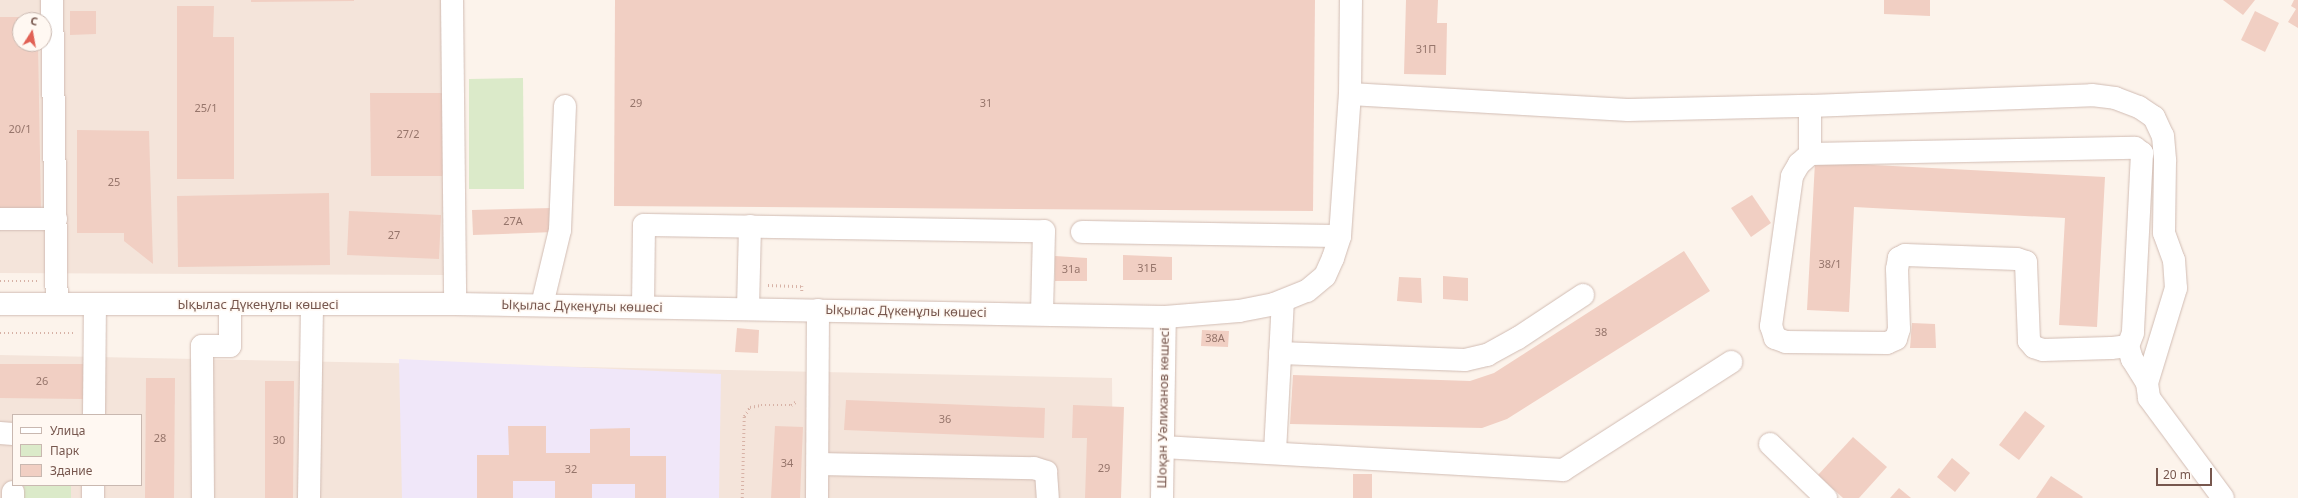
<!DOCTYPE html>
<meta charset="utf-8">
<style>
body{margin:0}
#map{position:relative;width:2298px;height:498px;overflow:hidden;background:#fcf3eb;font-family:"Noto Sans",sans-serif}
div>[style]{position:absolute}
.residential>*{inset:0;background:#f4e4da}
.education>*{inset:0;background:#f0e7f9}
.green>*{inset:0;background:#dbeac9}
.building>*{inset:0;background:#f1cfc3}
.path>*{height:2.5px;margin-top:-1.25px;transform-origin:0;background:repeating-linear-gradient(90deg,#d7b2a6 0 1px,transparent 0 4px)}
.roads{filter:drop-shadow(0 0 1px #d1bcb3) drop-shadow(0 0 1px #d1bcb3)}
.minor>*{height:22px;margin:-11px;padding:0 11px;transform-origin:11px;border-radius:11px;background:#fff}
span{translate:-50% -50%;white-space:nowrap;text-align:center;line-height:1.15;-webkit-text-stroke:3px #fff8f2;paint-order:stroke}
.number-label{font-size:11px;color:#96756b}
.number-label span{-webkit-text-stroke-width:0}
.street-label{font-size:13px;color:#77574e}
.legend{position:absolute;left:12px;top:414px;width:130px;height:72px;box-sizing:border-box;background:#fff8f2;border:1px solid #c9b8b0;margin:0;padding:5px 7px;list-style:none;font-size:12px;color:#77574e}
.legend li{display:flex;align-items:center;gap:8px;height:20px}
.legend b{width:20px;border:1px solid #c9b8b0}
.north{position:absolute;left:12px;top:12px;width:40px;height:40px;box-sizing:border-box;background:#fff8f2;border:1px solid #c9b8b0;border-radius:50%;rotate:11deg;font-size:11px;font-weight:700;line-height:16px;text-align:center;color:#77574e}
.north::after{content:'';display:block;margin:auto;width:14px;height:18px;background:#e16155;clip-path:polygon(50% 0,100% 100%,50% 72%,0 100%)}
.scale{position:absolute;left:2156px;top:468px;width:56px;height:18px;box-sizing:border-box;border:2px solid #77574e;border-top:0;padding-left:5px;font-size:12px;line-height:14px;white-space:nowrap;color:#77574e;-webkit-text-stroke:3px #fff8f2;paint-order:stroke}
</style>
<div id="map">
<div class="residential">
<div style="clip-path:polygon(evenodd,0 0,447px 0,446px 275px,0 273px,0 0,20px 20px,44px 20px,44px 44px,20px 44px,20px 20px)"></div>
<div style="clip-path:polygon(evenodd,0 355px,1112px 378px,1113px 498px,0 498px,0 355px,13px 415px,141px 415px,141px 485px,13px 485px,13px 415px)"></div>
</div>
<div class="education">
<div style="clip-path:polygon(399px 359px,721px 374px,719px 498px,402px 498px)"></div>
</div>
<div class="green">
<div style="clip-path:polygon(523px 78px,524px 189px,469px 189px,469px 79px)"></div>
<div style="clip-path:polygon(24px 485px,71px 485px,71px 498px,23px 498px)"></div>
</div>
<div class="building">
<div style="clip-path:polygon(251px 0,354px 0,354px 1px,251px 2px)"></div>
<div style="clip-path:polygon(615px 0,1315px 0,1313px 211px,614px 206px)"></div>
<div style="clip-path:polygon(1406px 0,1438px 0,1437px 23px,1447px 23px,1446px 75px,1404px 74px)"></div>
<div style="clip-path:polygon(1884px 0,1930px 0,1930px 16px,1884px 14px)"></div>
<div style="clip-path:polygon(2223px 0,2255px 0,2243px 15px)"></div>
<div style="clip-path:polygon(2294px 0,2298px 0,2298px 28px,2288px 22px,2296px 9px,2291px 6px)"></div>
<div style="clip-path:polygon(177px 6px,214px 6px,213px 37px,234px 37px,234px 179px,177px 179px)"></div>
<div style="clip-path:polygon(70px 11px,96px 11px,96px 34px,70px 35px)"></div>
<div style="clip-path:polygon(2255px 11px,2279px 23px,2265px 52px,2241px 40px)"></div>
<div style="clip-path:polygon(0 17px,37px 17px,38px 20px,20px 20px,20px 44px,38px 44px,41px 214px,0 214px)"></div>
<div style="clip-path:polygon(370px 93px,445px 93px,445px 176px,371px 176px)"></div>
<div style="clip-path:polygon(77px 130px,149px 131px,153px 264px,124px 241px,124px 233px,77px 233px)"></div>
<div style="clip-path:polygon(1815px 162px,2105px 177px,2097px 327px,2059px 325px,2065px 218px,1854px 207px,1849px 312px,1807px 310px)"></div>
<div style="clip-path:polygon(329px 193px,330px 265px,178px 267px,177px 196px)"></div>
<div style="clip-path:polygon(1752px 195px,1771px 223px,1751px 237px,1731px 208px)"></div>
<div style="clip-path:polygon(553px 208px,554px 232px,473px 235px,472px 210px)"></div>
<div style="clip-path:polygon(349px 211px,441px 215px,439px 259px,347px 255px)"></div>
<div style="clip-path:polygon(1684px 251px,1710px 291px,1507px 419px,1482px 428px,1290px 424px,1293px 375px,1470px 381px,1494px 373px)"></div>
<div style="clip-path:polygon(1123px 255px,1172px 257px,1172px 280px,1123px 280px)"></div>
<div style="clip-path:polygon(1055px 256px,1087px 258px,1087px 281px,1055px 281px)"></div>
<div style="clip-path:polygon(1443px 276px,1468px 278px,1468px 301px,1443px 299px)"></div>
<div style="clip-path:polygon(1399px 277px,1421px 278px,1422px 303px,1397px 301px)"></div>
<div style="clip-path:polygon(1912px 323px,1935px 324px,1936px 348px,1910px 348px)"></div>
<div style="clip-path:polygon(737px 328px,759px 330px,758px 353px,735px 352px)"></div>
<div style="clip-path:polygon(1202px 330px,1229px 331px,1228px 347px,1201px 346px)"></div>
<div style="clip-path:polygon(0 364px,83px 364px,83px 399px,0 398px)"></div>
<div style="clip-path:polygon(146px 378px,175px 378px,174px 498px,145px 498px)"></div>
<div style="clip-path:polygon(265px 381px,294px 381px,293px 498px,265px 498px)"></div>
<div style="clip-path:polygon(846px 400px,1045px 408px,1044px 438px,844px 430px)"></div>
<div style="clip-path:polygon(1073px 405px,1124px 407px,1121px 498px,1085px 498px,1087px 438px,1072px 438px)"></div>
<div style="clip-path:polygon(2025px 411px,2045px 426px,2019px 460px,1999px 445px)"></div>
<div style="clip-path:polygon(508px 426px,546px 426px,546px 453px,590px 453px,590px 429px,630px 428px,630px 456px,666px 456px,666px 498px,635px 498px,635px 484px,592px 484px,592px 498px,555px 498px,555px 481px,513px 481px,513px 498px,477px 498px,477px 455px,509px 455px)"></div>
<div style="clip-path:polygon(775px 426px,803px 427px,800px 498px,771px 498px)"></div>
<div style="clip-path:polygon(1853px 437px,1887px 467px,1859px 498px,1843px 498px,1818px 475px)"></div>
<div style="clip-path:polygon(1952px 458px,1970px 473px,1955px 492px,1937px 477px)"></div>
<div style="clip-path:polygon(1353px 474px,1372px 474px,1372px 498px,1353px 498px)"></div>
<div style="clip-path:polygon(2051px 476px,2083px 497px,2082px 498px,2036px 498px)"></div>
<div style="clip-path:polygon(1899px 488px,1911px 498px,1890px 498px)"></div>
</div>
<div class="path">
<div style="left:0;top:281px;width:37px"></div>
<div style="left:768px;top:285px;width:34px;rotate:2deg"></div>
<div style="left:802px;top:286px;width:5px;rotate:90deg"></div>
<div style="left:0;top:333px;width:75px"></div>
<div style="left:742px;top:498px;width:82px;rotate:-88.6deg"></div>
<div style="left:744px;top:416px;width:11px;rotate:-56deg"></div>
<div style="left:750px;top:407px;width:11px;rotate:-10deg"></div>
<div style="left:761px;top:405px;width:30px"></div>
<div style="left:791px;top:405px;width:7px;rotate:-34deg"></div>
</div>
<div class="roads">
<div class="minor">
<div style="left:52px;top:0;width:304px;rotate:89.1deg"></div>
<div style="left:452px;top:0;width:304px;rotate:89.4deg"></div>
<div style="left:1350px;top:94px;width:278px;rotate:3.3deg"></div>
<div style="left:1628px;top:110px;width:182px;rotate:-1.3deg"></div>
<div style="left:1810px;top:106px;width:282px;rotate:-2.2deg"></div>
<div style="left:2092px;top:95px;width:23px;rotate:7deg"></div>
<div style="left:2115px;top:98px;width:26px;rotate:21deg"></div>
<div style="left:2139px;top:107px;width:18px;rotate:34deg"></div>
<div style="left:2154px;top:117px;width:21px;rotate:65deg"></div>
<div style="left:2163px;top:136px;width:25px;rotate:85deg"></div>
<div style="left:2165px;top:161px;width:72px;rotate:90.8deg"></div>
<div style="left:2164px;top:233px;width:29px;rotate:70deg"></div>
<div style="left:2174px;top:260px;width:28px;rotate:86deg"></div>
<div style="left:2176px;top:288px;width:99px;rotate:107deg"></div>
<div style="left:2147px;top:383px;width:15px;rotate:82deg"></div>
<div style="left:2149px;top:398px;width:124px;rotate:53.5deg"></div>
<div style="left:1810px;top:106px;width:48px;rotate:90deg"></div>
<div style="left:0;top:219px;width:56px"></div>
<div style="left:1082px;top:232px;width:258px;rotate:0.9deg"></div>
<div style="left:0;top:304px;width:455px"></div>
<div style="left:455px;top:304px;width:710px;rotate:1.05deg"></div>
<div style="left:1165px;top:317px;width:74px;rotate:-4.6deg"></div>
<div style="left:1239px;top:311px;width:36px;rotate:-11deg"></div>
<div style="left:1274px;top:304px;width:35px;rotate:-22deg"></div>
<div style="left:1307px;top:291px;width:23px;rotate:-40deg"></div>
<div style="left:1325px;top:276px;width:20px;rotate:-66deg"></div>
<div style="left:1333px;top:258px;width:23px;rotate:-72deg"></div>
<div style="left:1340px;top:236px;width:142px;rotate:-86deg"></div>
<div style="left:1350px;top:94px;width:94px;rotate:-89.4deg"></div>
<div style="left:542px;top:305px;width:77px;rotate:-76.5deg"></div>
<div style="left:560px;top:230px;width:124px;rotate:-87.7deg"></div>
<div style="left:643px;top:307px;width:82px;rotate:-89.3deg"></div>
<div style="left:644px;top:225px;width:400px;rotate:0.9deg"></div>
<div style="left:1044px;top:231px;width:83px;rotate:91.4deg"></div>
<div style="left:748px;top:308px;width:82px;rotate:-88.6deg"></div>
<div style="left:2128px;top:346px;width:17px;rotate:173deg"></div>
<div style="left:2111px;top:348px;width:68px;rotate:178.3deg"></div>
<div style="left:2043px;top:350px;width:9px;rotate:-162deg"></div>
<div style="left:2034px;top:347px;width:8px;rotate:-130deg"></div>
<div style="left:2029px;top:341px;width:79px;rotate:-92.2deg"></div>
<div style="left:2026px;top:262px;width:9px;rotate:-162deg"></div>
<div style="left:2017px;top:259px;width:112px;rotate:-178deg"></div>
<div style="left:1905px;top:255px;width:7px;rotate:153deg"></div>
<div style="left:1899px;top:258px;width:11px;rotate:100deg"></div>
<div style="left:1897px;top:269px;width:60px;rotate:88.1deg"></div>
<div style="left:1899px;top:329px;width:10px;rotate:107deg"></div>
<div style="left:1896px;top:339px;width:10px;rotate:156deg"></div>
<div style="left:1887px;top:343px;width:101px;rotate:-179.4deg"></div>
<div style="left:1786px;top:342px;width:12px;rotate:-160deg"></div>
<div style="left:1775px;top:338px;width:13px;rotate:-108deg"></div>
<div style="left:1771px;top:326px;width:151px;rotate:-82deg"></div>
<div style="left:1792px;top:176px;width:14px;rotate:-60deg"></div>
<div style="left:1799px;top:164px;width:15px;rotate:-42deg"></div>
<div style="left:1810px;top:154px;width:325px;rotate:-1.1deg"></div>
<div style="left:2135px;top:148px;width:9px;rotate:36deg"></div>
<div style="left:2142px;top:153px;width:180px;rotate:92.9deg"></div>
<div style="left:2133px;top:333px;width:14px;rotate:111deg"></div>
<div style="left:2128px;top:346px;width:14px;rotate:73deg"></div>
<div style="left:2132px;top:359px;width:28px;rotate:58deg"></div>
<div style="left:1280px;top:353px;width:185px;rotate:2.2deg"></div>
<div style="left:1465px;top:360px;width:23px;rotate:-13deg"></div>
<div style="left:1487px;top:355px;width:35px;rotate:-29deg"></div>
<div style="left:1518px;top:338px;width:78px;rotate:-33.5deg"></div>
<div style="left:94px;top:415px;width:111px;rotate:-89.5deg"></div>
<div style="left:0;top:433px;width:13px;rotate:4deg"></div>
<div style="left:1770px;top:444px;width:78px;rotate:44deg"></div>
<div style="left:1163px;top:447px;width:401px;rotate:3.3deg"></div>
<div style="left:1563px;top:470px;width:200px;rotate:-32.7deg"></div>
<div style="left:1275px;top:452px;width:151px;rotate:-87deg"></div>
<div style="left:818px;top:464px;width:216px;rotate:1.1deg"></div>
<div style="left:1034px;top:468px;width:13px;rotate:18deg"></div>
<div style="left:1046px;top:472px;width:26px;rotate:86deg"></div>
<div style="left:13px;top:498px;width:6px;rotate:-90deg"></div>
<div style="left:93px;top:498px;width:13px;rotate:-90deg"></div>
<div style="left:203px;top:498px;width:152px;rotate:-90.4deg"></div>
<div style="left:202px;top:346px;width:28px"></div>
<div style="left:230px;top:346px;width:42px;rotate:-90deg"></div>
<div style="left:309px;top:498px;width:194px;rotate:-89.1deg"></div>
<div style="left:817px;top:498px;width:188px;rotate:-89.7deg"></div>
<div style="left:1162px;top:498px;width:181px;rotate:-89.1deg"></div>
</div>
</div>
<div class="number-label">
<span style="left:1426px;top:49px">31П</span>
<span style="left:636px;top:103px">29</span>
<span style="left:986px;top:103px">31</span>
<span style="left:206px;top:108px">25/1</span>
<span style="left:20px;top:129px">20/1</span>
<span style="left:408px;top:134px">27/2</span>
<span style="left:114px;top:182px">25</span>
<span style="left:513px;top:221px">27А</span>
<span style="left:394px;top:235px">27</span>
<span style="left:1830px;top:264px">38/1</span>
<span style="left:1147px;top:268px">31Б</span>
<span style="left:1071px;top:269px">31а</span>
<span style="left:1601px;top:332px">38</span>
<span style="left:1215px;top:338px">38А</span>
<span style="left:42px;top:381px">26</span>
<span style="left:945px;top:419px">36</span>
<span style="left:160px;top:438px">28</span>
<span style="left:279px;top:440px">30</span>
<span style="left:787px;top:463px">34</span>
<span style="left:1104px;top:468px">29</span>
<span style="left:571px;top:469px">32</span>
</div>
<div class="street-label">
<span style="left:258px;top:304px">Ықылас Дүкенұлы көшесі</span>
<span style="left:582px;top:306px;rotate:1deg">Ықылас Дүкенұлы көшесі</span>
<span style="left:906px;top:311px;rotate:1deg">Ықылас Дүкенұлы көшесі</span>
<span style="left:1163px;top:408px;rotate:-89deg">Шоқан Уәлиханов көшесі</span>
</div>
<ul class="legend">
<li><b style="height:5px;background:#fff"></b>Улица</li>
<li><b style="height:11px;background:#dbeac9"></b>Парк</li>
<li><b style="height:11px;background:#f1cfc3"></b>Здание</li>
</ul>
<div class="north">С</div>
<div class="scale">20 m</div>
</div>
